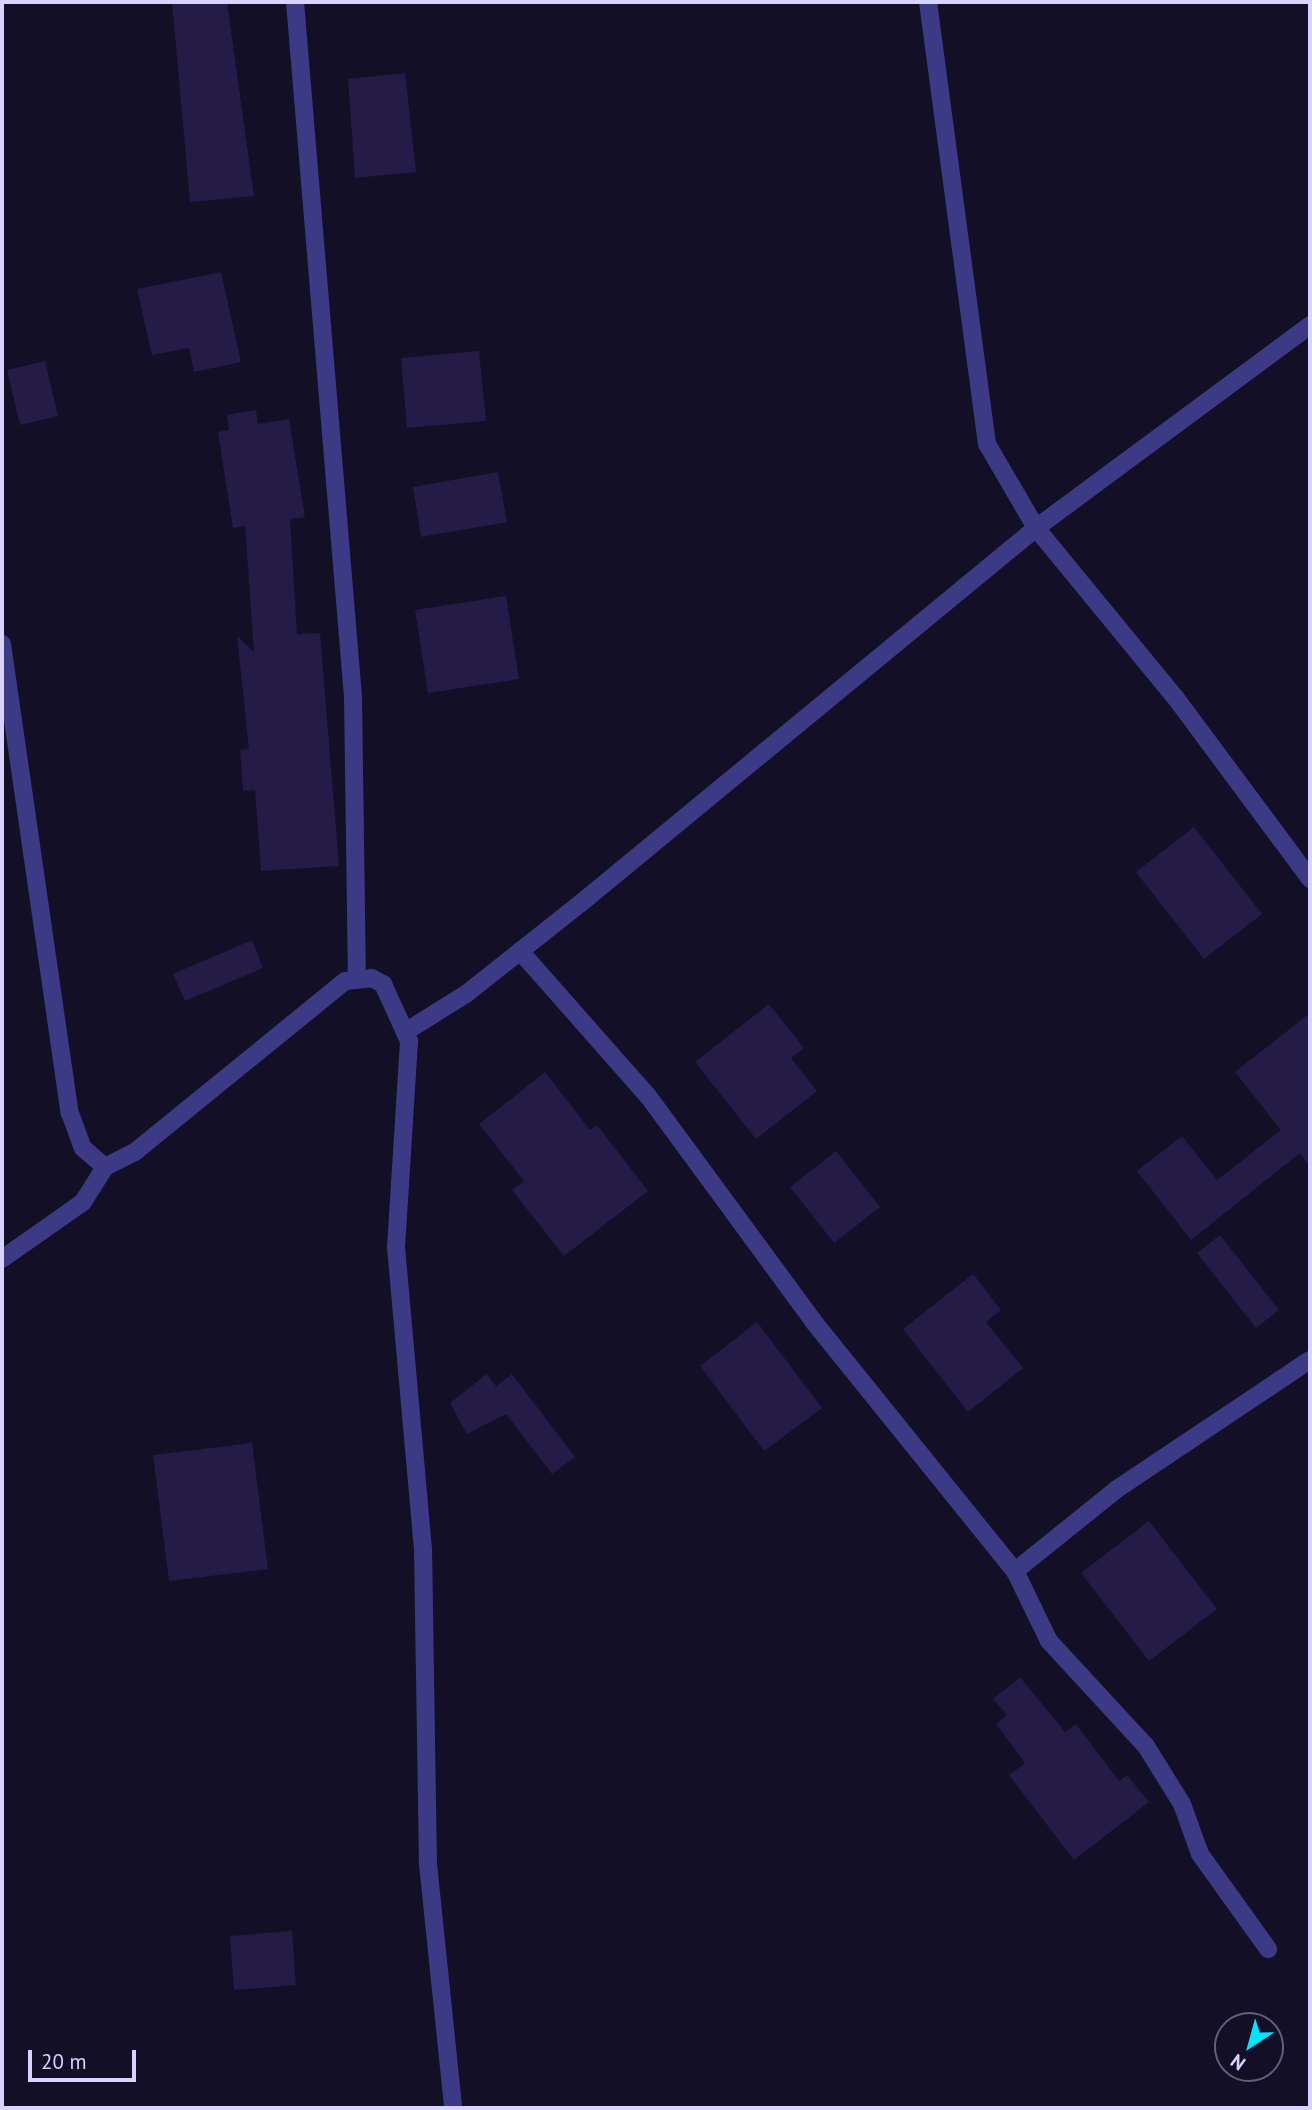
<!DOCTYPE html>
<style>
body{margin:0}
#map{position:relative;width:1312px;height:2110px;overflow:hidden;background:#130f26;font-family:"PT Sans",sans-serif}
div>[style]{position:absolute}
.building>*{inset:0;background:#241b47}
.minor>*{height:18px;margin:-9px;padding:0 9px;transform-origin:9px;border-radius:9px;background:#3d3a85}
span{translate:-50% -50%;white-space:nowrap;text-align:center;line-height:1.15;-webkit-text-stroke:5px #130f26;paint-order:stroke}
.frame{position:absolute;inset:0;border:4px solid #d9d4ff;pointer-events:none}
.north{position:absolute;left:1214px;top:2012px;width:70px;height:70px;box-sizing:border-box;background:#130f26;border:2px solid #625e7d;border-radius:50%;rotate:216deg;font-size:19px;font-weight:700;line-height:28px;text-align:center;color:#d9d4ff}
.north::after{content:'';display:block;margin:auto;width:24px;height:32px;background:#00e5ff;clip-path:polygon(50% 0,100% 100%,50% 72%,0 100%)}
.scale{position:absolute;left:28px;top:2050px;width:108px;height:32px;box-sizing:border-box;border:4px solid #d9d4ff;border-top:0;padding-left:9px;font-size:21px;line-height:24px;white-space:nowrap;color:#d9d4ff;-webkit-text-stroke:5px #130f26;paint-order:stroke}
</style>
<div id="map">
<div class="building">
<div style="clip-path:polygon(172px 2px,227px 2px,254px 196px,190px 202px)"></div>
<div style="clip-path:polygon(405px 73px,416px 172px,355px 178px,348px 79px)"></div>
<div style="clip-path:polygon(221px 272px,241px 362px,194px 372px,189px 348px,152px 355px,137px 289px)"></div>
<div style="clip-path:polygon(479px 351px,486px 421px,407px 428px,401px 358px)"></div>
<div style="clip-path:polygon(45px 361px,58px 416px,20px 425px,7px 370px)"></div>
<div style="clip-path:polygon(256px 410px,258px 424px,289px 419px,305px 517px,290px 519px,297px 634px,320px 633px,339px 866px,261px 871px,255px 790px,243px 791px,240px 750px,249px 749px,237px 636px,254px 652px,245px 526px,233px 528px,218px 432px,229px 430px,227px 415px)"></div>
<div style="clip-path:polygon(498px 472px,507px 522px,421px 537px,413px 487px)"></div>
<div style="clip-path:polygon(506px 596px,519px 679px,428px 693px,415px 610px)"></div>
<div style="clip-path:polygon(1194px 827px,1262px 914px,1204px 959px,1136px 872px)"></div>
<div style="clip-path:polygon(252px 940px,263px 968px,185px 1001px,173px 974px)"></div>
<div style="clip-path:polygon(769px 1004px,804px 1048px,791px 1058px,817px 1091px,756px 1139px,695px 1062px)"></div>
<div style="clip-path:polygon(1310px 1013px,1310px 1167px,1300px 1153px,1191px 1240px,1137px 1171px,1182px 1136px,1217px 1180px,1281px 1130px,1235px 1072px)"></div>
<div style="clip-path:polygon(545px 1072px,590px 1130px,597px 1125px,648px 1191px,564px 1256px,512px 1190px,524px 1181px,479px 1124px)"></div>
<div style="clip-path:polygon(836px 1151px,880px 1207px,834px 1243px,790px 1187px)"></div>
<div style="clip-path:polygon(1220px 1235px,1279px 1310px,1256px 1328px,1197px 1253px)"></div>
<div style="clip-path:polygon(973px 1274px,1001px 1310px,986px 1322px,1023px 1368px,968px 1412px,903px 1329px)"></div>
<div style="clip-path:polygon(757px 1322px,822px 1408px,764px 1451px,700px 1366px)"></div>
<div style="clip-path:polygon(487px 1374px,496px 1386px,512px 1374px,575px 1457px,552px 1474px,506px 1414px,467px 1434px,450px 1403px)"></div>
<div style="clip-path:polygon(252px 1443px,268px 1569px,169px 1581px,153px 1455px)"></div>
<div style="clip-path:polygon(1149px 1521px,1217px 1609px,1149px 1661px,1081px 1573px)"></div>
<div style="clip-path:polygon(1020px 1677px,1065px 1732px,1076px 1724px,1119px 1781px,1127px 1775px,1149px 1802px,1074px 1860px,1009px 1775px,1025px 1763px,996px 1724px,1007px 1715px,993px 1699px)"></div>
<div style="clip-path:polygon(292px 1931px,296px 1985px,234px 1990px,230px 1936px)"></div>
</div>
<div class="minor">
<div style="left:295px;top:2px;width:697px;rotate:85.23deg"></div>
<div style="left:353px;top:697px;width:283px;rotate:89.2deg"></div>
<div style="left:928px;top:2px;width:446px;rotate:82.4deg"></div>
<div style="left:987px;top:444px;width:97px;rotate:59.7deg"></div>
<div style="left:1036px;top:528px;width:219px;rotate:50.6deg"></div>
<div style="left:1175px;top:697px;width:227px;rotate:53.4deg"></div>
<div style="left:2px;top:644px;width:474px;rotate:81.8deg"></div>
<div style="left:70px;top:1113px;width:37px;rotate:70deg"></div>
<div style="left:83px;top:1148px;width:29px;rotate:41deg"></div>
<div style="left:520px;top:951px;width:193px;rotate:48.6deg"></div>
<div style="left:648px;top:1096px;width:279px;rotate:53.7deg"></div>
<div style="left:813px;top:1321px;width:321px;rotate:51.1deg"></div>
<div style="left:1015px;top:1571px;width:78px;rotate:64.1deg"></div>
<div style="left:1049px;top:1641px;width:143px;rotate:47.3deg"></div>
<div style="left:1146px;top:1746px;width:68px;rotate:58.2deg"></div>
<div style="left:1182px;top:1804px;width:53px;rotate:70.2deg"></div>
<div style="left:1200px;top:1854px;width:117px;rotate:54.4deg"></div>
<div style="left:405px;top:1032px;width:72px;rotate:-31.9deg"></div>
<div style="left:466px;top:994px;width:147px;rotate:-38.4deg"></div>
<div style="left:581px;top:903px;width:590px;rotate:-39.49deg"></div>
<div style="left:1036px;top:528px;width:341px;rotate:-36.5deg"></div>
<div style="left:2px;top:1259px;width:99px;rotate:-35.1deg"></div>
<div style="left:83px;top:1202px;width:41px;rotate:-57.8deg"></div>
<div style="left:105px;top:1167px;width:35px;rotate:-27deg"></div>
<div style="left:136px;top:1151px;width:269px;rotate:-39.1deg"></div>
<div style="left:345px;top:981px;width:27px;rotate:-6deg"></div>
<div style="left:372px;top:978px;width:13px;rotate:29deg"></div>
<div style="left:383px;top:984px;width:63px;rotate:65.5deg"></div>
<div style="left:409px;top:1041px;width:206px;rotate:93.6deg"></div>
<div style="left:396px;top:1247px;width:302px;rotate:84.9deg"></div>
<div style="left:423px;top:1548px;width:316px;rotate:89.1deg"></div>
<div style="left:428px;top:1864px;width:245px;rotate:84.1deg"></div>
<div style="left:1015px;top:1571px;width:131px;rotate:-38.8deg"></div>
<div style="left:1117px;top:1489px;width:232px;rotate:-33.8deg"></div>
</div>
<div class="frame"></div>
<div class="north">N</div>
<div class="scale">20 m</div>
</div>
